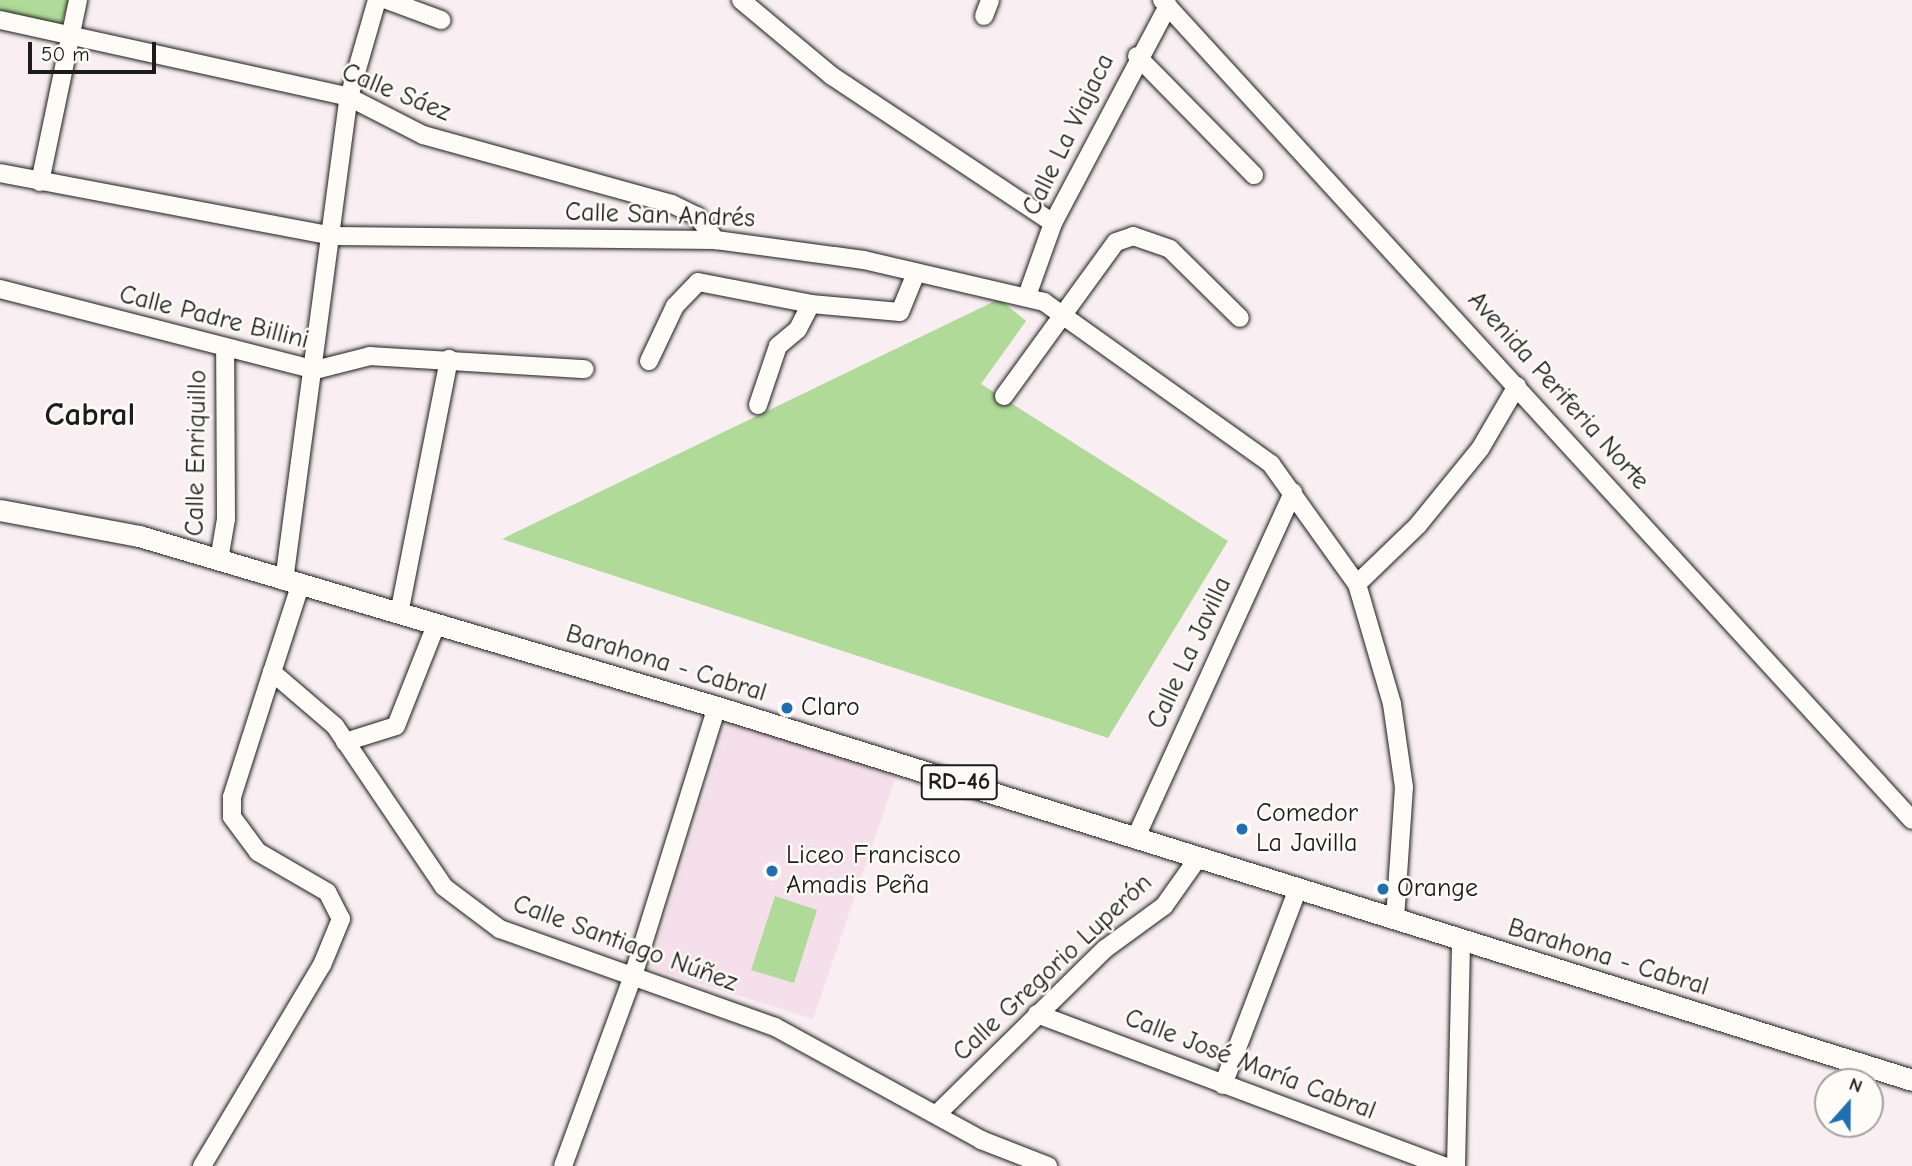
<!DOCTYPE html>
<meta charset="utf-8">
<style>
body{margin:0}
#map{position:relative;width:1912px;height:1166px;overflow:hidden;background:#f9eff2;font-family:"Comic Neue",sans-serif}
div>[style]{position:absolute}
.built>*{inset:0;background:#f4dfeb}
.green>*{inset:0;background:#b0da98}
.roads{filter:drop-shadow(0 0 2px #1c1c1c) drop-shadow(0 0 2px #1c1c1c)}
.minor>*{height:18px;margin:-9px;padding:0 9px;transform-origin:9px;border-radius:9px;background:#fdfcf7}
.major>*{height:21px;margin:-10.5px;padding:0 10.5px;transform-origin:10.5px;border-radius:10.5px;background:#fdfcf7}
.dots>*{width:19px;height:19px;translate:-50% -50%;box-sizing:border-box;border:4px solid #fdfcf7;border-radius:50%}
span{translate:-50% -50%;white-space:nowrap;text-align:center;line-height:1.15;-webkit-text-stroke:5px #fdfcf7;paint-order:stroke}
.shield-label span{padding:2px 5px;background:#fdfcf7;border:2px solid;border-radius:5px;-webkit-text-stroke-width:0}
.shield-label{font-size:24px;color:#1c1c1c;font-weight:700}
.street-label{font-size:26px;color:#1c1c1c}
.poi-label{font-size:26px;color:#1c1c1c}
.left{translate:0 -50%;text-align:left}
.district-label{font-size:33px;color:#1c1c1c;font-weight:700}
.north{position:absolute;left:1814px;top:1068px;width:70px;height:70px;box-sizing:border-box;background:#fdfcf7;border:2px solid #a3a29f;border-radius:50%;rotate:21deg;font-size:19px;font-weight:700;line-height:28px;text-align:center;color:#1c1c1c}
.north::after{content:'';display:block;margin:auto;width:24px;height:32px;background:#1f6fb2;clip-path:polygon(50% 0,100% 100%,50% 72%,0 100%)}
.scale{position:absolute;left:28px;top:42px;width:128px;height:32px;box-sizing:border-box;border:4px solid #1c1c1c;border-top:0;padding-left:9px;font-size:21px;line-height:24px;white-space:nowrap;color:#1c1c1c;-webkit-text-stroke:5px #fdfcf7;paint-order:stroke}
</style>
<div id="map">
<div class="built">
<div style="clip-path:polygon(728px 721px,897px 773px,813px 1019px,650px 968px)"></div>
</div>
<div class="green">
<div style="clip-path:polygon(0 0,69px 0,61px 24px,0 11px)"></div>
<div style="clip-path:polygon(999px 299px,1026px 321px,981px 384px,1228px 541px,1108px 738px,502px 539px)"></div>
<div style="clip-path:polygon(775px 896px,817px 910px,794px 983px,751px 970px)"></div>
</div>
<div class="roads">
<div class="minor">
<div style="left:387px;top:0;width:58px;rotate:20.3deg"></div>
<div style="left:741px;top:0;width:119px;rotate:39.9deg"></div>
<div style="left:832px;top:76px;width:265px;rotate:33.6deg"></div>
<div style="left:1162px;top:0;width:1111px;rotate:47.55deg"></div>
<div style="left:984px;top:16px;width:17px;rotate:-69deg"></div>
<div style="left:0;top:20px;width:357px;rotate:12.4deg"></div>
<div style="left:349px;top:97px;width:83px;rotate:27.2deg"></div>
<div style="left:423px;top:135px;width:258px;rotate:15.5deg"></div>
<div style="left:672px;top:204px;width:28px;rotate:26deg"></div>
<div style="left:697px;top:216px;width:31px;rotate:52deg"></div>
<div style="left:1137px;top:56px;width:167px;rotate:45.5deg"></div>
<div style="left:0;top:173px;width:340px;rotate:10.7deg"></div>
<div style="left:334px;top:236px;width:382px;rotate:0.6deg"></div>
<div style="left:716px;top:240px;width:149px;rotate:7.7deg"></div>
<div style="left:864px;top:260px;width:185px;rotate:13.1deg"></div>
<div style="left:1044px;top:302px;width:279px;rotate:35.5deg"></div>
<div style="left:1271px;top:464px;width:148px;rotate:54.4deg"></div>
<div style="left:1357px;top:584px;width:125px;rotate:73.7deg"></div>
<div style="left:1392px;top:704px;width:84px;rotate:81.8deg"></div>
<div style="left:1404px;top:787px;width:133px;rotate:93.9deg"></div>
<div style="left:40px;top:182px;width:186px;rotate:-78.2deg"></div>
<div style="left:0;top:289px;width:325px;rotate:14.4deg"></div>
<div style="left:315px;top:370px;width:57px;rotate:-14.3deg"></div>
<div style="left:370px;top:356px;width:215px;rotate:3.5deg"></div>
<div style="left:1028px;top:293px;width:74px;rotate:-70.3deg"></div>
<div style="left:1053px;top:223px;width:246px;rotate:-62.1deg"></div>
<div style="left:649px;top:361px;width:61px;rotate:-64.7deg"></div>
<div style="left:675px;top:306px;width:33px;rotate:-46deg"></div>
<div style="left:698px;top:282px;width:115px;rotate:11deg"></div>
<div style="left:1004px;top:396px;width:190px;rotate:-54deg"></div>
<div style="left:1116px;top:242px;width:18px;rotate:-19deg"></div>
<div style="left:1133px;top:236px;width:39px;rotate:19deg"></div>
<div style="left:1170px;top:249px;width:98px;rotate:44.6deg"></div>
<div style="left:758px;top:405px;width:62px;rotate:-71.3deg"></div>
<div style="left:778px;top:346px;width:26px;rotate:-40deg"></div>
<div style="left:798px;top:329px;width:28px;rotate:-63deg"></div>
<div style="left:811px;top:304px;width:89px;rotate:5.1deg"></div>
<div style="left:900px;top:312px;width:42px;rotate:-67.7deg"></div>
<div style="left:219px;top:560px;width:42px;rotate:-80.3deg"></div>
<div style="left:226px;top:519px;width:172px;rotate:-90.3deg"></div>
<div style="left:284px;top:581px;width:488px;rotate:-82.4deg"></div>
<div style="left:349px;top:97px;width:101px;rotate:-73.9deg"></div>
<div style="left:1357px;top:584px;width:85px;rotate:-44deg"></div>
<div style="left:1418px;top:525px;width:98px;rotate:-50.8deg"></div>
<div style="left:1480px;top:449px;width:73px;rotate:-59.6deg"></div>
<div style="left:300px;top:586px;width:90px;rotate:108deg"></div>
<div style="left:272px;top:672px;width:83px;rotate:40.6deg"></div>
<div style="left:335px;top:726px;width:194px;rotate:55.9deg"></div>
<div style="left:444px;top:887px;width:70px;rotate:36.9deg"></div>
<div style="left:500px;top:929px;width:292px;rotate:19.6deg"></div>
<div style="left:775px;top:1027px;width:235px;rotate:28.7deg"></div>
<div style="left:981px;top:1140px;width:72px;rotate:21.2deg"></div>
<div style="left:399px;top:614px;width:260px;rotate:-78.9deg"></div>
<div style="left:345px;top:742px;width:53px;rotate:-17.4deg"></div>
<div style="left:396px;top:726px;width:109px;rotate:-68.4deg"></div>
<div style="left:1136px;top:837px;width:379px;rotate:-65.5deg"></div>
<div style="left:1037px;top:1014px;width:434px;rotate:20.5deg"></div>
<div style="left:1223px;top:1085px;width:210px;rotate:-69.1deg"></div>
<div style="left:938px;top:1113px;width:234px;rotate:-44.5deg"></div>
<div style="left:1105px;top:949px;width:73px;rotate:-36.1deg"></div>
<div style="left:1164px;top:906px;width:59px;rotate:-54.7deg"></div>
<div style="left:202px;top:1166px;width:234px;rotate:-59.2deg"></div>
<div style="left:322px;top:965px;width:50px;rotate:-67.6deg"></div>
<div style="left:341px;top:919px;width:30px;rotate:-117deg"></div>
<div style="left:327px;top:892px;width:80px;rotate:-149.9deg"></div>
<div style="left:258px;top:852px;width:44px;rotate:-126.6deg"></div>
<div style="left:232px;top:817px;width:20px;rotate:-90deg"></div>
<div style="left:232px;top:797px;width:131px;rotate:-72.3deg"></div>
<div style="left:563px;top:1166px;width:202px;rotate:-69.8deg"></div>
<div style="left:633px;top:976px;width:282px;rotate:-72.7deg"></div>
<div style="left:1456px;top:1166px;width:224px;rotate:-88.7deg"></div>
</div>
<div class="major">
<div style="left:0;top:510px;width:141px;rotate:10.6deg"></div>
<div style="left:139px;top:536px;width:603px;rotate:16.48deg"></div>
<div style="left:717px;top:707px;width:1252px;rotate:17.33deg"></div>
</div>
</div>
<div class="dots">
<div style="left:787px;top:708px;background:#1f6fb2"></div>
<div style="left:1242px;top:829px;background:#1f6fb2"></div>
<div style="left:772px;top:871px;background:#1f6fb2"></div>
<div style="left:1383px;top:889px;background:#1f6fb2"></div>
</div>
<div class="shield-label">
<span style="left:959px;top:782px">RD-46</span>
</div>
<div class="street-label">
<span style="left:396px;top:93px;rotate:22deg">Calle Sáez</span>
<span style="left:1069px;top:135px;rotate:-64deg">Calle La Viajaca</span>
<span style="left:660px;top:216px;rotate:2deg">Calle San Andrés</span>
<span style="left:214px;top:318px;rotate:14deg">Calle Padre Billini</span>
<span style="left:1558px;top:391px;rotate:48deg">Avenida Periferia Norte</span>
<span style="left:197px;top:453px;rotate:-89deg">Calle Enriquillo</span>
<span style="left:1190px;top:653px;rotate:-65deg">Calle La Javilla</span>
<span style="left:666px;top:664px;rotate:17deg">Barahona - Cabral</span>
<span style="left:625px;top:944px;rotate:20deg">Calle Santiago Núñez</span>
<span style="left:1608px;top:958px;rotate:17deg">Barahona - Cabral</span>
<span style="left:1053px;top:968px;rotate:-43deg">Calle Gregorio Luperón</span>
<span style="left:1250px;top:1065px;rotate:21deg">Calle José María Cabral</span>
</div>
<div class="poi-label">
<span class="left" style="left:801px;top:708px">Claro</span>
<span class="left" style="left:1256px;top:829px">Comedor<br>La Javilla</span>
<span class="left" style="left:786px;top:871px">Liceo Francisco<br>Amadis Peña</span>
<span class="left" style="left:1397px;top:889px">Orange</span>
</div>
<div class="district-label">
<span style="left:90px;top:415px">Cabral</span>
</div>
<div class="north">N</div>
<div class="scale">50 m</div>
</div>
